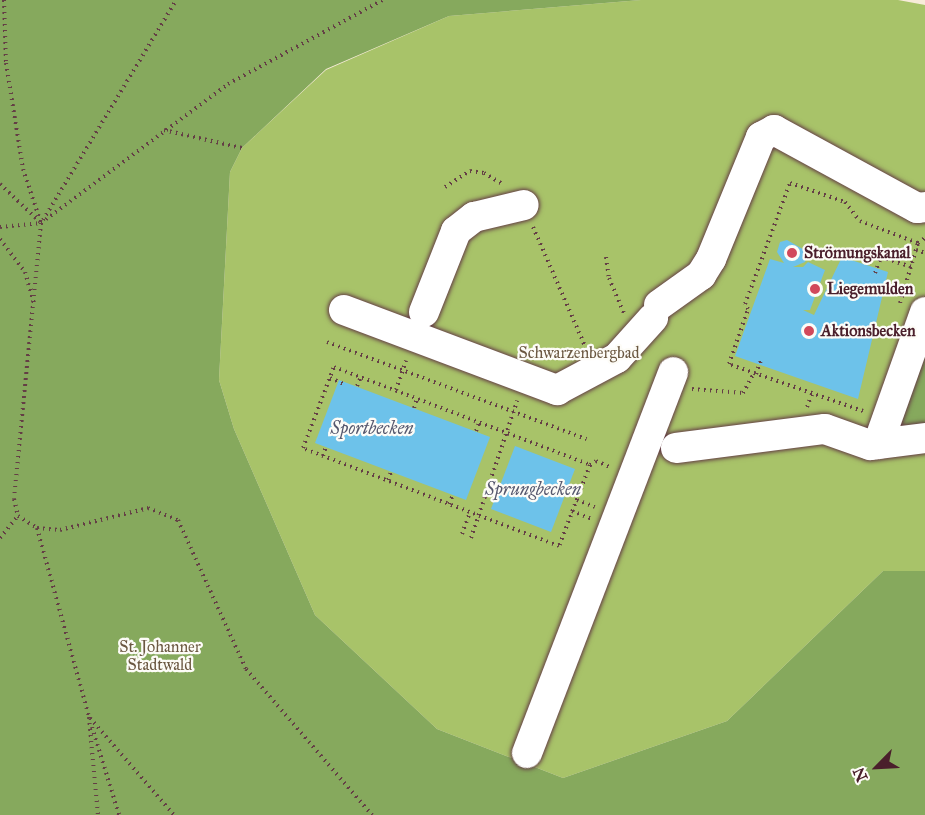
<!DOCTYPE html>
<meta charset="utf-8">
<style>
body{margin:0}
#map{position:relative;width:925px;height:815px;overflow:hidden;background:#f7ebd9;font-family:"IM FELL Great Primer",serif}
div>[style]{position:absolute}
.green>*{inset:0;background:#a8c369}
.forest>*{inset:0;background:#86a95d}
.water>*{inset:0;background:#6dc2ea}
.path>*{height:4px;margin-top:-2px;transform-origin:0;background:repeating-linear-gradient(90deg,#643e45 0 1.5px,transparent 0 6px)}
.roads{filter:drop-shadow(0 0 2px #643e45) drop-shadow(0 0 2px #643e45)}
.minor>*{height:30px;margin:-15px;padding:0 15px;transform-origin:15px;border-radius:15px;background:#fff}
.dots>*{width:16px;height:16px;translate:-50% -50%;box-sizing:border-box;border:3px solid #fdfcf7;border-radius:50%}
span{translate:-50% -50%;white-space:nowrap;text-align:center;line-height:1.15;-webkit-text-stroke:4.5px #fdfcf7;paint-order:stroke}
.poi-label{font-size:16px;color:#4a1f2b;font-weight:700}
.left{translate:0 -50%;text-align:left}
.park-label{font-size:16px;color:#6b5841}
.water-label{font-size:18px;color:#56586e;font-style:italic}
.north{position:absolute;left:847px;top:737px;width:60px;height:60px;-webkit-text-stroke:4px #fdfcf7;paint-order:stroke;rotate:246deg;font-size:16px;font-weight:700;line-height:24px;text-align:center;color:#4a1f2b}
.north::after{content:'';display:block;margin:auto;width:21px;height:27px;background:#4a1f2b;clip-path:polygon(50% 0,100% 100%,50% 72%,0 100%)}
</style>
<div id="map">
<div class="green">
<div style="clip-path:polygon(641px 0,898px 0,925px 5px,925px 571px,883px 571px,727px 721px,563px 778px,437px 729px,315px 615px,234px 429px,219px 380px,230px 172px,242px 148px,326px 70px,449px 16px)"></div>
</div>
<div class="forest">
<div style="clip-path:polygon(0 0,641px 0,449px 16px,326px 69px,242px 148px,230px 172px,219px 380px,234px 429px,315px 615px,437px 729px,563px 778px,727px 721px,883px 571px,925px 571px,925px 815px,0 815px)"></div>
<div style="clip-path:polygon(925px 337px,925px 427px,890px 431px)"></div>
</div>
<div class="water">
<div style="clip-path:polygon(787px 240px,808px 252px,805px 262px,793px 267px,803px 267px,808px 262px,825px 270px,810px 310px,803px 310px,814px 315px,842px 257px,888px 272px,858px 399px,735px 356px,770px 259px,784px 263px,777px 252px,780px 242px)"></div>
<div style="clip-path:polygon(339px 380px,490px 437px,466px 500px,315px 443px)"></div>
<div style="clip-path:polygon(515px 446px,575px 469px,551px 532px,491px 509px)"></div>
</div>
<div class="path">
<div style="left:4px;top:0;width:63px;rotate:88.2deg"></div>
<div style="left:6px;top:63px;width:107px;rotate:80.9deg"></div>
<div style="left:23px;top:169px;width:57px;rotate:71.6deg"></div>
<div style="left:41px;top:223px;width:277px;rotate:95.6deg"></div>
<div style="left:14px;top:499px;width:17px;rotate:77deg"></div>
<div style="left:18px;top:516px;width:22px;rotate:32deg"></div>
<div style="left:37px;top:528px;width:23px;rotate:5deg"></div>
<div style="left:60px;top:530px;width:91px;rotate:-14deg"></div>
<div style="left:148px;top:508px;width:32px;rotate:22deg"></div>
<div style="left:178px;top:520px;width:164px;rotate:65.5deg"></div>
<div style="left:246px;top:669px;width:193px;rotate:49.2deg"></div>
<div style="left:164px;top:130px;width:80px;rotate:13deg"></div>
<div style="left:0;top:184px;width:55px;rotate:43.5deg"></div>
<div style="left:445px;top:187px;width:30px;rotate:-33deg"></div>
<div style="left:470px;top:171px;width:14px;rotate:8deg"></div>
<div style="left:484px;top:173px;width:21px;rotate:31deg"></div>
<div style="left:43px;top:220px;width:257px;rotate:-58.8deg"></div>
<div style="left:0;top:227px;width:41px;rotate:-5.6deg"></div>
<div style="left:41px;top:223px;width:233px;rotate:-36.6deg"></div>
<div style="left:228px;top:84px;width:176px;rotate:-28.5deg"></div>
<div style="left:533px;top:227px;width:130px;rotate:66.4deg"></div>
<div style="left:0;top:239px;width:41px;rotate:52.9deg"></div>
<div style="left:25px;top:272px;width:33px;rotate:74deg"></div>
<div style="left:916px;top:250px;width:9px;rotate:18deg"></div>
<div style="left:606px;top:257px;width:21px;rotate:82deg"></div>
<div style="left:609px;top:278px;width:38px;rotate:67deg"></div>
<div style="left:875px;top:273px;width:17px;rotate:-69deg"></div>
<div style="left:881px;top:257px;width:32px;rotate:18deg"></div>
<div style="left:900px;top:303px;width:63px;rotate:-73.3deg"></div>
<div style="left:918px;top:243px;width:9px;rotate:-36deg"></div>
<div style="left:327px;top:342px;width:277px;rotate:20.5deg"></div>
<div style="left:756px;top:374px;width:15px;rotate:-70deg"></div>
<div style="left:330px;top:378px;width:15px;rotate:23deg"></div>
<div style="left:357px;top:386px;width:10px;rotate:-66deg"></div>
<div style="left:692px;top:389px;width:51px;rotate:4.5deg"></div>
<div style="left:743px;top:393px;width:23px;rotate:-61deg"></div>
<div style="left:396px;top:390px;width:31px;rotate:-71deg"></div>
<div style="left:807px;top:407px;width:14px;rotate:-69deg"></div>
<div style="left:414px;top:408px;width:9px;rotate:-72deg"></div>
<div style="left:863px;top:411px;width:142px;rotate:-160.7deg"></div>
<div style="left:729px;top:364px;width:58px;rotate:-70.9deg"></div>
<div style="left:748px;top:309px;width:6px;rotate:-121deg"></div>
<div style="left:745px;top:304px;width:129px;rotate:-69.6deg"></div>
<div style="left:790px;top:183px;width:58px;rotate:19.1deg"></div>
<div style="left:845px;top:202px;width:24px;rotate:52deg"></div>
<div style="left:860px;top:221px;width:62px;rotate:20.8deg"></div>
<div style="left:476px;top:431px;width:9px;rotate:-69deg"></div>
<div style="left:323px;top:456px;width:9px;rotate:-72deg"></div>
<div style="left:590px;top:465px;width:87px;rotate:110.9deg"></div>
<div style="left:559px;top:546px;width:274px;rotate:-159.1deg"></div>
<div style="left:303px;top:448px;width:87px;rotate:-69.1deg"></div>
<div style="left:334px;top:367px;width:274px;rotate:20.9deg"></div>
<div style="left:590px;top:465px;width:7px;rotate:-34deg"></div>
<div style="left:596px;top:461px;width:15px;rotate:23deg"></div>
<div style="left:388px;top:480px;width:9px;rotate:-69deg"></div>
<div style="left:577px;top:500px;width:19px;rotate:21deg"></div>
<div style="left:449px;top:504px;width:10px;rotate:-66deg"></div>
<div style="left:572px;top:511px;width:22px;rotate:22deg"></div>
<div style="left:37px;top:528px;width:196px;rotate:74.6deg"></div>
<div style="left:89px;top:717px;width:98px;rotate:84.8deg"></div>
<div style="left:462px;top:534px;width:23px;rotate:-70deg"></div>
<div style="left:0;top:538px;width:28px;rotate:-51deg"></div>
<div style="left:471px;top:538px;width:145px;rotate:-71.4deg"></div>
<div style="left:90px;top:718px;width:128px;rotate:49.1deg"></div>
<div style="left:92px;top:727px;width:92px;rotate:72.9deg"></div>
</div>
<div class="roads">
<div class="minor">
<div style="left:659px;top:305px;width:52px;rotate:-35.5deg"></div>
<div style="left:701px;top:275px;width:19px;rotate:-58deg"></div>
<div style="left:711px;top:259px;width:132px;rotate:-67.7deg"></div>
<div style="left:761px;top:137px;width:15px;rotate:-28deg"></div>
<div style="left:774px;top:130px;width:163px;rotate:28.6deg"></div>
<div style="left:917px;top:208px;width:8px;rotate:-7deg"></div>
<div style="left:344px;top:310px;width:228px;rotate:20.6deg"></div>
<div style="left:557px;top:390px;width:68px;rotate:-28.1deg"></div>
<div style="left:617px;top:358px;width:54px;rotate:-48deg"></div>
<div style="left:424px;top:312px;width:87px;rotate:-68.4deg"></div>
<div style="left:456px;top:231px;width:23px;rotate:-38deg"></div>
<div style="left:474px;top:217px;width:51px;rotate:-13.5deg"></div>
<div style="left:878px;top:444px;width:140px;rotate:-70.4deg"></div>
<div style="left:676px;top:448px;width:150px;rotate:-7.3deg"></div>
<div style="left:825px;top:429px;width:48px;rotate:19.6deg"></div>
<div style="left:870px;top:445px;width:55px;rotate:-7.3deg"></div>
<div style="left:527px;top:753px;width:408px;rotate:-69deg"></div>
</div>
</div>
<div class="dots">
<div style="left:792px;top:253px;background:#d1495b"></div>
<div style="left:815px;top:289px;background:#d1495b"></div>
<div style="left:809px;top:331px;background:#d1495b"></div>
</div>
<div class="poi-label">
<span class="left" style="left:804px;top:253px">Strömungskanal</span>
<span class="left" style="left:827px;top:289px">Liegemulden</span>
<span class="left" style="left:821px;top:331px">Aktionsbecken</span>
</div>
<div class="park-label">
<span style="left:579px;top:353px">Schwarzenbergbad</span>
<span style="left:160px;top:656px">St. Johanner<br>Stadtwald</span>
</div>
<div class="water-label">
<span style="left:372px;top:428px">Sportbecken</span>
<span style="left:533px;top:489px">Sprungbecken</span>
</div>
<div class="north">N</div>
</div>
